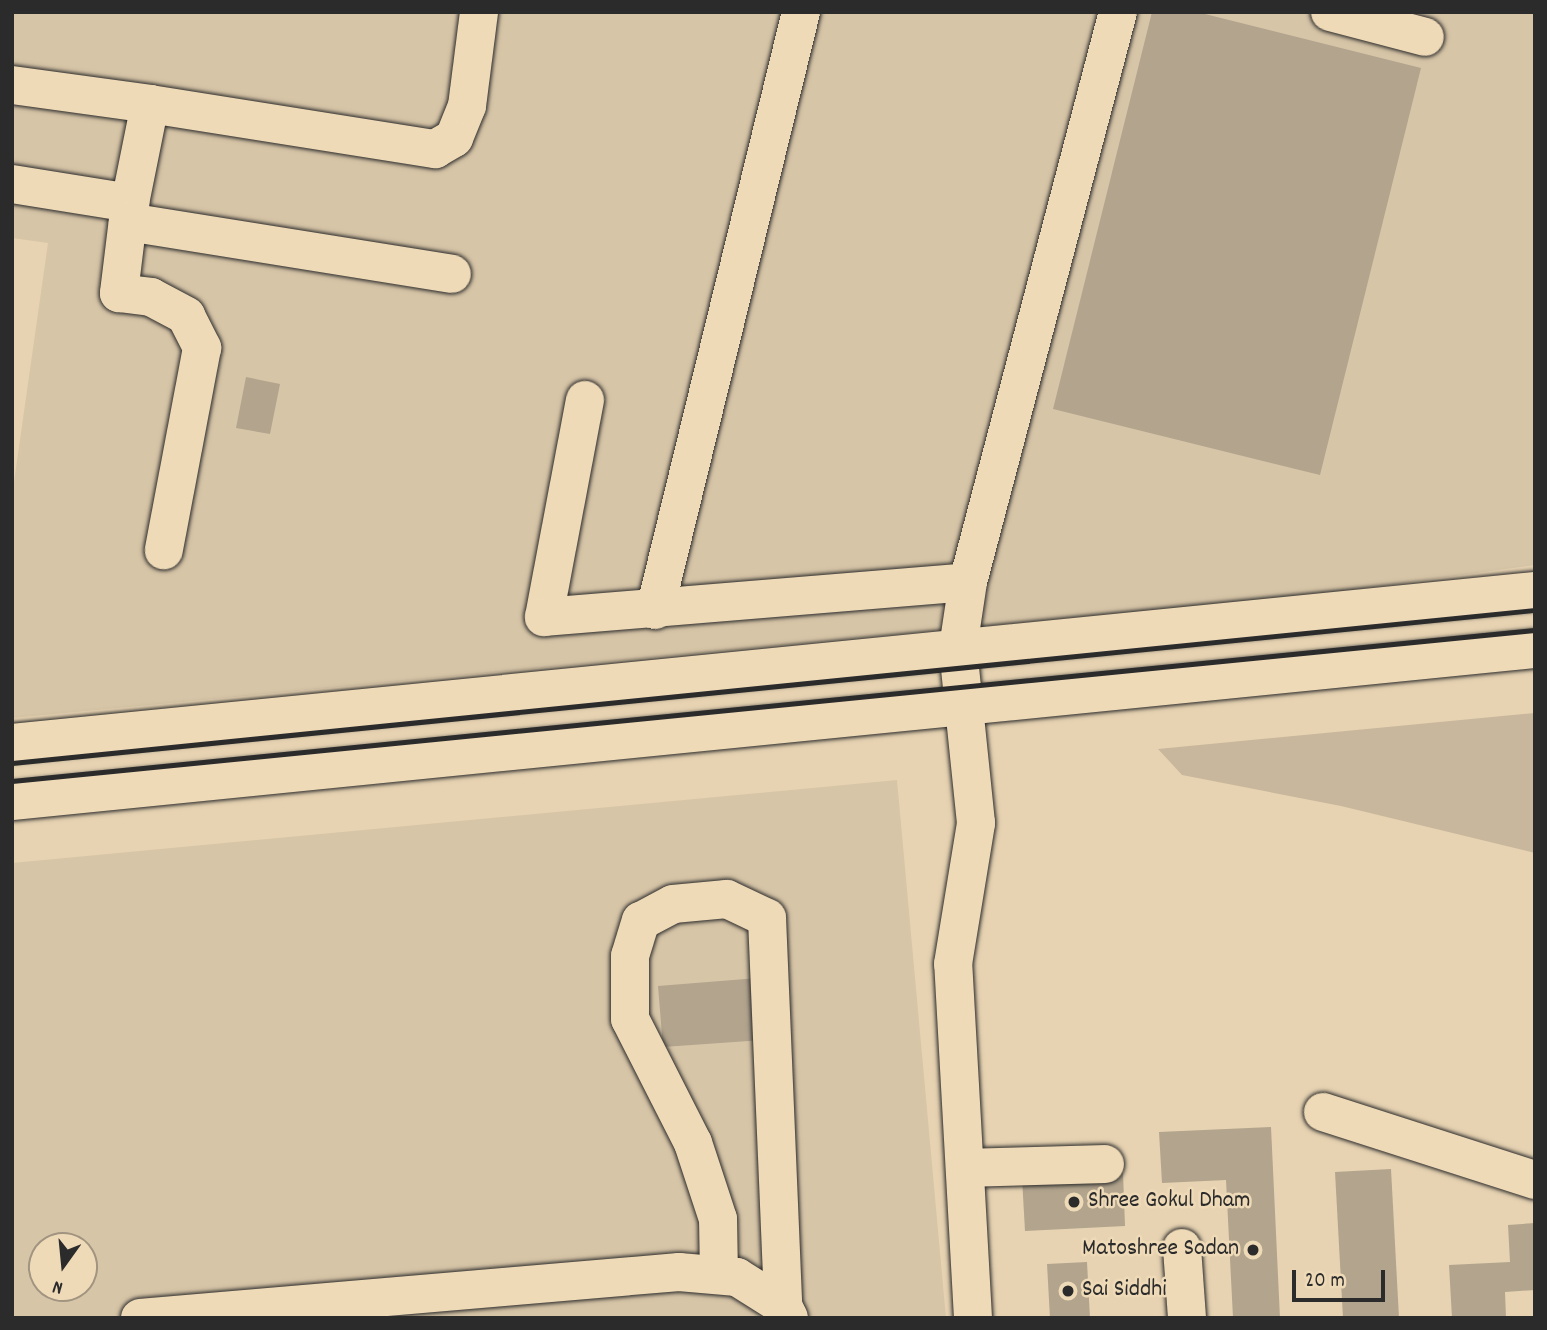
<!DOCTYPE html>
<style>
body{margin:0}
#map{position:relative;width:1547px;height:1330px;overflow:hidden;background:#e7d3b2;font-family:Dekko,sans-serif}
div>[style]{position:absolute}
.built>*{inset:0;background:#d7c5a7}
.green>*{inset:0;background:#c8b79c}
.building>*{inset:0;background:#b2a48d}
.roads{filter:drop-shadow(0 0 2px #2b2b2b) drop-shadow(0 0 2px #2b2b2b)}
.minor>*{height:38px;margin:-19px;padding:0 19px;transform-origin:19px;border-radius:19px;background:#efdab8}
.major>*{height:38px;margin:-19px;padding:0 19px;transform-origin:19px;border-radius:19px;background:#efdab8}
.rail>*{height:5px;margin:-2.5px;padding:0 2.5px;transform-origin:2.5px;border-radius:2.5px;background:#2b2b2b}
.dots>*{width:19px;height:19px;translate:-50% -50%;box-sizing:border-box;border:4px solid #efdab8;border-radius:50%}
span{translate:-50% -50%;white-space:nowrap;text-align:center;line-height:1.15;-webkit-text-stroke:5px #efdab8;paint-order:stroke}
.poi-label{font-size:24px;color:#2b2b2b}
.left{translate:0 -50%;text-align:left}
.right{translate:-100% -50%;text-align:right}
.frame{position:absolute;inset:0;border:14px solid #2b2b2b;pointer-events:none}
.north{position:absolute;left:28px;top:1232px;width:70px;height:70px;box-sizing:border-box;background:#efdab8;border:2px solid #a19480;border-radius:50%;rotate:195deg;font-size:19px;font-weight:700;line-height:28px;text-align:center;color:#2b2b2b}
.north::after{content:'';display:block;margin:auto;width:24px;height:32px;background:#2b2b2b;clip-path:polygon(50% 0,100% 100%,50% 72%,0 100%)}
.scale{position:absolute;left:1292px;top:1270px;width:93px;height:32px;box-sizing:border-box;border:4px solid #2b2b2b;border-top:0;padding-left:9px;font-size:21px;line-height:24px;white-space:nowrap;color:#2b2b2b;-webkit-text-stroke:5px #efdab8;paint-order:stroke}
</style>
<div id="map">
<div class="built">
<div style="clip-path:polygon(12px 12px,1535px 12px,1535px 565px,1322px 594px,12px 718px,12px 496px,48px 243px,12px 238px)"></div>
<div style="clip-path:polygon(evenodd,897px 780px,946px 1318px,12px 1318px,12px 863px,897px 780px,42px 1246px,84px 1246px,84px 1288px,42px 1288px,42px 1246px)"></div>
</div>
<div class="green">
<div style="clip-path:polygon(1535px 713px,1535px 853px,1341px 806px,1182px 775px,1158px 749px)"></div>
</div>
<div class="building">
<div style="clip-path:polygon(1152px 12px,1197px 12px,1421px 68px,1320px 475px,1053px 409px)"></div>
<div style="clip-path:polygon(246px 377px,280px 384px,270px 434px,236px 428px)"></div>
<div style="clip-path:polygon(758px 978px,763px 1040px,663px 1047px,658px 986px)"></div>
<div style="clip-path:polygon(1271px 1127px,1280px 1318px,1233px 1318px,1226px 1180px,1162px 1183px,1159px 1132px)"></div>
<div style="clip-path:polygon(1391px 1169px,1399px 1318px,1343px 1318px,1335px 1172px)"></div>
<div style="clip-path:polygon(1123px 1173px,1125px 1226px,1025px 1231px,1022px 1178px)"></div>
<div style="clip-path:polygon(1535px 1223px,1535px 1290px,1505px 1292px,1506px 1318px,1452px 1318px,1449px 1265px,1510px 1262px,1508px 1225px)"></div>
<div style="clip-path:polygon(1087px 1262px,1090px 1318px,1050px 1318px,1047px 1264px)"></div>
</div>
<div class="roads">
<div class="minor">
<div style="left:1330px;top:12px;width:98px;rotate:14.7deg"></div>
<div style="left:12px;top:85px;width:139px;rotate:7.8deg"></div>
<div style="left:150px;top:104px;width:101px;rotate:101.4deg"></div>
<div style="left:150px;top:104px;width:289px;rotate:9deg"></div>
<div style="left:435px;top:149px;width:22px;rotate:-30deg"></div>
<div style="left:454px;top:138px;width:35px;rotate:-68deg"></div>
<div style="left:467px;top:106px;width:95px;rotate:-82.7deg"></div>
<div style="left:12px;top:184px;width:120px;rotate:9.1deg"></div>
<div style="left:130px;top:203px;width:91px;rotate:97deg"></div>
<div style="left:119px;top:293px;width:32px;rotate:7deg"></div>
<div style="left:151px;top:297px;width:40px;rotate:28deg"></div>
<div style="left:186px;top:316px;width:36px;rotate:63deg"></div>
<div style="left:202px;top:348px;width:206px;rotate:100.7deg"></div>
<div style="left:128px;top:222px;width:328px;rotate:9.1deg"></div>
<div style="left:585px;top:400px;width:221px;rotate:100.7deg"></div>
<div style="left:544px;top:617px;width:425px;rotate:-4.7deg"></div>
<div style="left:655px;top:610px;width:616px;rotate:-76.28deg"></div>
<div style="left:1323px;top:1112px;width:223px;rotate:17.8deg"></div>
<div style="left:965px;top:1168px;width:140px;rotate:-1.6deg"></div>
<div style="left:1182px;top:1248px;width:70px;rotate:85.9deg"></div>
<div style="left:719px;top:1275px;width:56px;rotate:-91deg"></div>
<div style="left:718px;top:1219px;width:80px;rotate:-108.2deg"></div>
<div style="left:693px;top:1143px;width:139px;rotate:-116.9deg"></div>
<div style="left:630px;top:1019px;width:63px;rotate:-90deg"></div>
<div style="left:630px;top:956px;width:37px;rotate:-73deg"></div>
<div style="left:641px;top:921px;width:36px;rotate:-28deg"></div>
<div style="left:673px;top:904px;width:54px;rotate:-5.3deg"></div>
<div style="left:727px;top:899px;width:44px;rotate:25.4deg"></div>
<div style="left:767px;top:918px;width:388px;rotate:87.6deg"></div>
<div style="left:140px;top:1318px;width:541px;rotate:-4.88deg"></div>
<div style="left:679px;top:1272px;width:58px;rotate:4.9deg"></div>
<div style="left:737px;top:1277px;width:54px;rotate:32.2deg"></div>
<div style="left:783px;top:1306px;width:13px;rotate:63deg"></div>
<div style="left:973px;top:1318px;width:355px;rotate:-93.2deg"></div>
<div style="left:953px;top:964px;width:143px;rotate:-80.7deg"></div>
<div style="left:976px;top:823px;width:176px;rotate:-95.9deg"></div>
<div style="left:958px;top:648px;width:67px;rotate:-81.4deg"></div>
<div style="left:968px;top:582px;width:589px;rotate:-75.26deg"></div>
</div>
<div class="major">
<div style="left:12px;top:743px;width:1531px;rotate:-5.7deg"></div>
<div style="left:12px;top:801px;width:1531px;rotate:-5.7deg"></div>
</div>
</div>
<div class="rail">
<div style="left:12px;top:763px;width:1531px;rotate:-5.74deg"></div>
<div style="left:12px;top:781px;width:1530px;rotate:-5.66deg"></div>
</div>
<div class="dots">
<div style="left:1074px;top:1202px;background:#2b2b2b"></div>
<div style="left:1253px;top:1250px;background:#2b2b2b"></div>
<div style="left:1068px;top:1291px;background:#2b2b2b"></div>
</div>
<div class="poi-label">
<span class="left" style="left:1088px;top:1202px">Shree Gokul Dham</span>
<span class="right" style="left:1239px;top:1250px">Matoshree Sadan</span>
<span class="left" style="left:1082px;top:1291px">Sai Siddhi</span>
</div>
<div class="frame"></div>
<div class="north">N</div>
<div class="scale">20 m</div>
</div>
